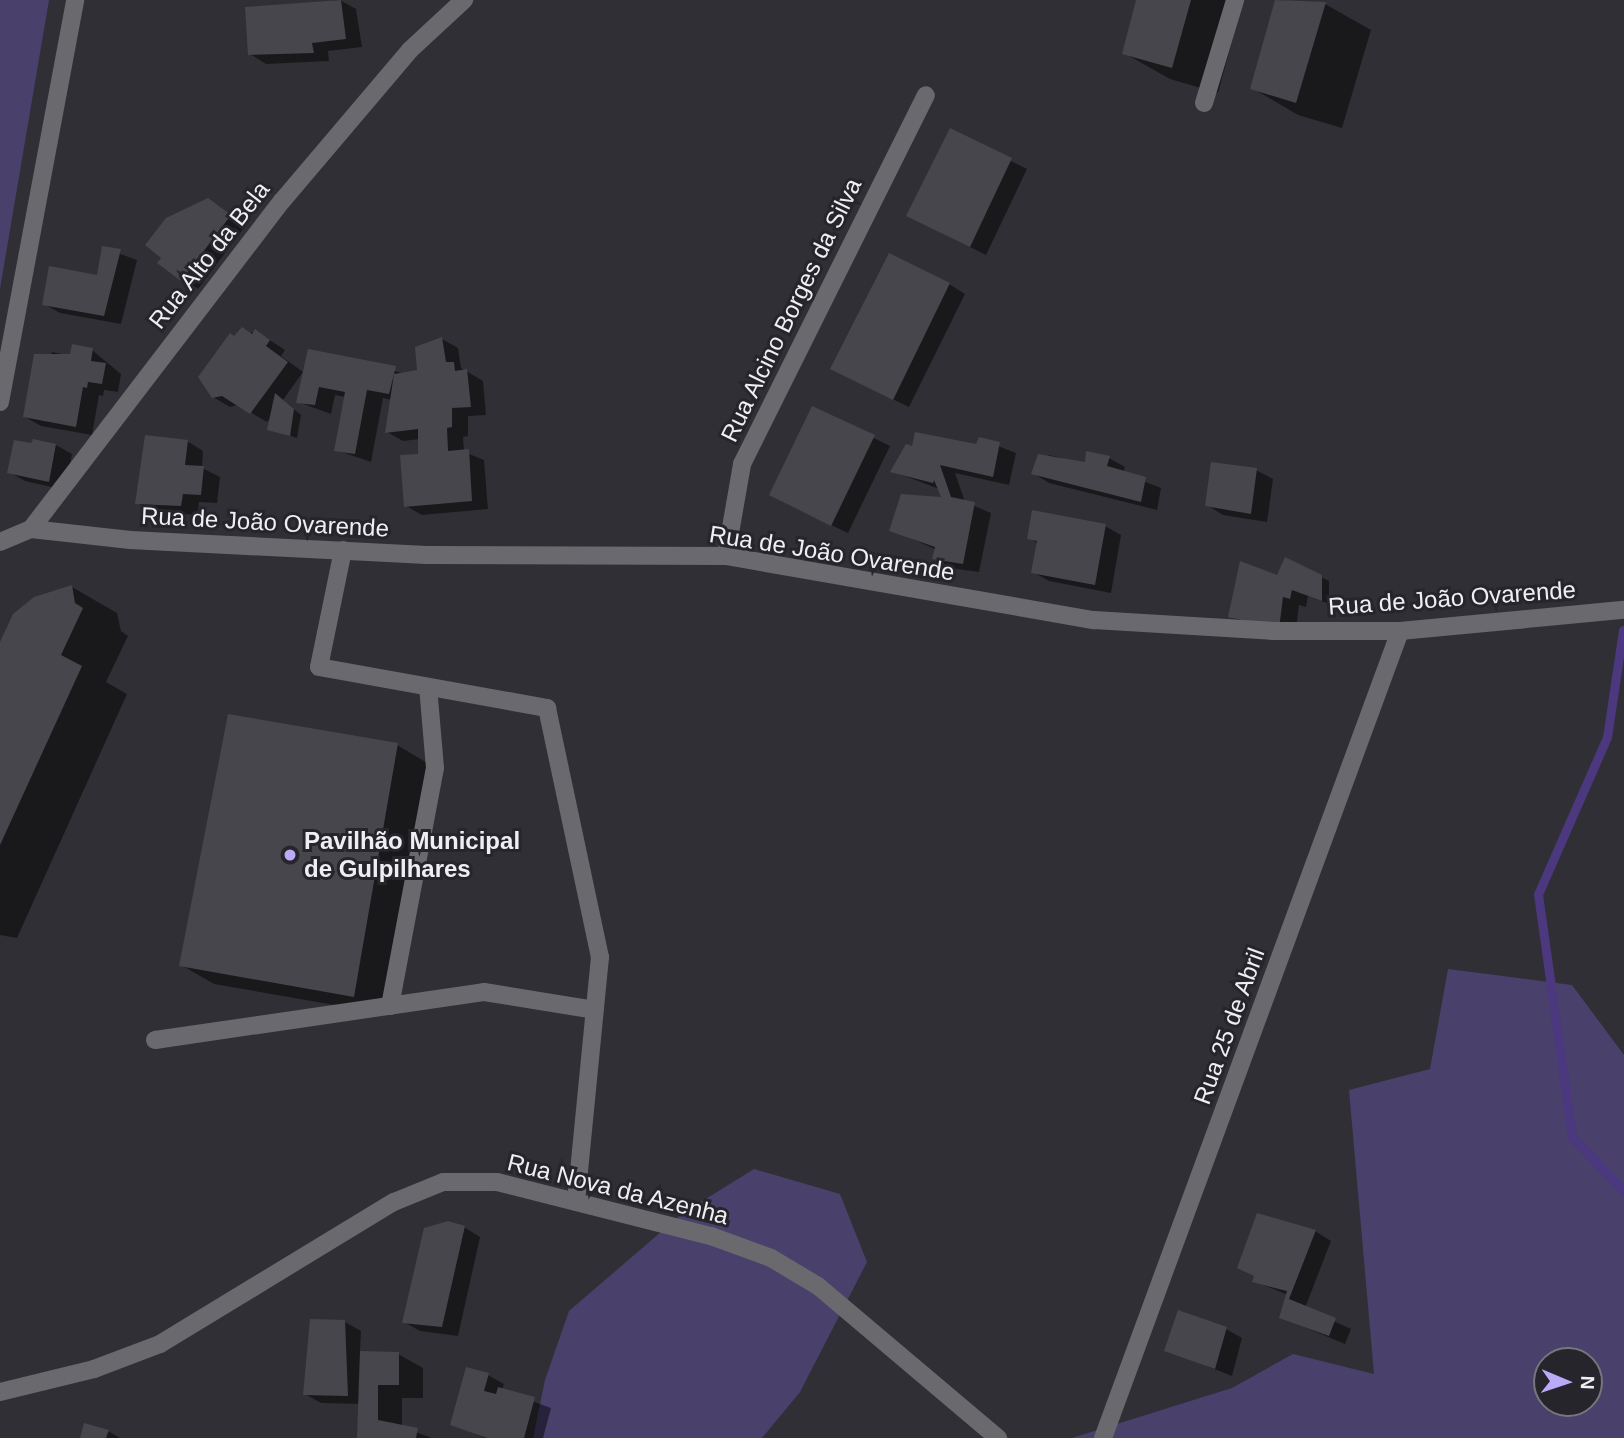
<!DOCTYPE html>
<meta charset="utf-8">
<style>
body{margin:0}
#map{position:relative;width:1624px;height:1438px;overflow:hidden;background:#302f36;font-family:Arial,sans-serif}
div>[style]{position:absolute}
.green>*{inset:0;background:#49406c}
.shadow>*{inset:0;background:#0007}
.stream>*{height:9px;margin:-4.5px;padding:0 4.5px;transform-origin:4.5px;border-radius:4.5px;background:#4b387f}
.building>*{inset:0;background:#47464d}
.service>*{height:18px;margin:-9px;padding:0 9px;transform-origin:9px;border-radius:9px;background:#6a696d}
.minor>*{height:18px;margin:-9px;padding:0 9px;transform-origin:9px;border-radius:9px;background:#6a696d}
.tertiary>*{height:18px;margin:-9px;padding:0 9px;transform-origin:9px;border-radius:9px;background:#6a696d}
.dots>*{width:19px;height:19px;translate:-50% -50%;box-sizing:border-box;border:4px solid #26252c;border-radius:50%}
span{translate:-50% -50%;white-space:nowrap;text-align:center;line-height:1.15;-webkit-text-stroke:6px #26252c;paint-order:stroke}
.street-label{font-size:24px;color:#efeff3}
.poi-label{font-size:24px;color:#efeff3;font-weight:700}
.left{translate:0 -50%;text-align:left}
.north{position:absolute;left:1533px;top:1347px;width:70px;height:70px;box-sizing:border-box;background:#26252c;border:2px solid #76767c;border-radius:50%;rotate:92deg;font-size:19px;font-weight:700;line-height:28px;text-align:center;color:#efeff3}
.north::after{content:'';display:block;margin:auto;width:24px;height:32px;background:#baaaf7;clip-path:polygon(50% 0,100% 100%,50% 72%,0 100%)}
</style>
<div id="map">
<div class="green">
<div style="clip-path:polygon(0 0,49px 0,0 289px)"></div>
<div style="clip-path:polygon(evenodd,1448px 969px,1572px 985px,1624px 1055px,1624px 1438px,1072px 1438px,1232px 1388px,1293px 1354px,1374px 1374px,1349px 1090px,1430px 1069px,1448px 969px,1547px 1361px,1589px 1361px,1589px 1403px,1547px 1403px,1547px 1361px)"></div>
<div style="clip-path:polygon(754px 1169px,840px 1194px,867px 1262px,800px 1392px,762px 1438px,533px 1438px,545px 1380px,569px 1311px,683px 1213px)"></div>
</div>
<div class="shadow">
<div style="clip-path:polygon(340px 0,356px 9px,362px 47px,328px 51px,329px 61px,266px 64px,250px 54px,247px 9px)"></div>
<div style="clip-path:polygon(1138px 0,1243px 0,1218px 93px,1170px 79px,1124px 53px)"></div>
<div style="clip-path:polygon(1277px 0,1325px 4px,1371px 30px,1342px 128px,1298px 115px,1252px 88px)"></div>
<div style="clip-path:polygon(950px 130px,1027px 169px,986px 255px,924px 224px)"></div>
<div style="clip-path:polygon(208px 200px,246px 225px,198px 289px,160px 263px)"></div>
<div style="clip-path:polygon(104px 248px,137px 260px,121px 324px,60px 313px,44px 304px,99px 277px)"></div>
<div style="clip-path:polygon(949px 284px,965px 294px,909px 407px,849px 378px)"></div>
<div style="clip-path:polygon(256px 331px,285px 350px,281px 356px,303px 372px,283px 400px,301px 415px,297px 438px,269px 429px,273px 415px,267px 422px,238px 405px,230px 407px,213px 397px,235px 338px)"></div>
<div style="clip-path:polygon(442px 339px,458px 348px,461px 368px,483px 381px,486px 415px,468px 416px,468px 436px,463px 437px,464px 452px,484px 460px,488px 509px,422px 515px,406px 506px,420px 456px,420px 439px,403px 441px,387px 432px,391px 400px,383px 398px,371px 462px,336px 450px,346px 397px,335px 395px,331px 414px,298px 402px,309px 351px,407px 374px,419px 372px)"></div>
<div style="clip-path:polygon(92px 350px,121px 374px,118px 392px,104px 390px,103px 396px,99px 395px,92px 435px,41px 426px,25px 417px,52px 352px,72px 356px)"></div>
<div style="clip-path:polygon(813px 408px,890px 446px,848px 533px,787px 504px)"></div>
<div style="clip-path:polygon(980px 439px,1016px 453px,1009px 485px,955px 473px,965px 502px,991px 513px,979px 572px,951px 568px,934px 558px,937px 550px,892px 530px,943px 499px,939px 489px,892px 471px,977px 446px)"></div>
<div style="clip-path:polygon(187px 441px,203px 451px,202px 468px,220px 477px,217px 503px,199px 502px,197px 515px,153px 512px,137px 503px)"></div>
<div style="clip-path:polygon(15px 442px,56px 445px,72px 454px,65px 490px,25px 481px,9px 472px)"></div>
<div style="clip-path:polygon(1049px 455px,1086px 464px,1109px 458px,1125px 467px,1123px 473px,1161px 488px,1157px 510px,1049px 483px,1033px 473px)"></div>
<div style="clip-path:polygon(1256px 470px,1273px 479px,1267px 522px,1223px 515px,1207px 505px)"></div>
<div style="clip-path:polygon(1105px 526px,1121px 535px,1111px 593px,1049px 581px,1033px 572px,1039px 544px,1029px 538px)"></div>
<div style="clip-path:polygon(1286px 559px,1329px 581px,1329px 604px,1308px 596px,1306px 607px,1299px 605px,1295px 637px,1246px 625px,1230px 616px,1278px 577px)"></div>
<div style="clip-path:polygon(72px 587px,117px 613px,121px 631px,128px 636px,106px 682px,127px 694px,17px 938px,0 935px,0 646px)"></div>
<div style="clip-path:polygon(397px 745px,429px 764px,386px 1014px,214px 984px,181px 965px)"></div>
<div style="clip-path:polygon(464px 1227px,480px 1237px,458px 1336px,420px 1331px,404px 1322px)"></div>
<div style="clip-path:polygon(1315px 1231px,1331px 1241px,1305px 1308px,1351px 1329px,1345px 1344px,1282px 1318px,1288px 1295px,1254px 1281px)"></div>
<div style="clip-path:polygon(345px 1322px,361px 1331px,360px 1352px,398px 1354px,423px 1368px,423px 1398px,402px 1398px,402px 1427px,432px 1438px,359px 1438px,360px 1404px,321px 1403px,305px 1394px)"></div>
<div style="clip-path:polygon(1226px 1329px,1242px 1338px,1232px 1376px,1166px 1350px)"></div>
<div style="clip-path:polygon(488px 1375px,504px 1384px,502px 1390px,551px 1408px,543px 1438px,485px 1438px,452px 1424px)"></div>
<div style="clip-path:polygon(108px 1431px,120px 1438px,82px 1438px)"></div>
</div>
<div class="stream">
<div style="left:1623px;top:630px;width:108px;rotate:98.5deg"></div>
<div style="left:1607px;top:737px;width:171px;rotate:113.7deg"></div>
<div style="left:1538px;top:894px;width:245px;rotate:82deg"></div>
<div style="left:1572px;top:1137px;width:75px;rotate:46.1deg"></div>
</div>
<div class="building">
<div style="clip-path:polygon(341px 0,346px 39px,312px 43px,314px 53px,248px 55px,245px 7px)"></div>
<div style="clip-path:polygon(1136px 0,1191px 0,1172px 68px,1122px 54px)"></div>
<div style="clip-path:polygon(1275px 0,1326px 2px,1296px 103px,1250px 89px)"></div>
<div style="clip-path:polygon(950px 128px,1012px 158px,970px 247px,906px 216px)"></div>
<div style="clip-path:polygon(208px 198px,231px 215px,181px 281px,157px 263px,161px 258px,145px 245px,166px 218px)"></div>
<div style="clip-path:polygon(102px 246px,121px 249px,104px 316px,42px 305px,49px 266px,97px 275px)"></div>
<div style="clip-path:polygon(889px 253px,950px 283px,893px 400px,830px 369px)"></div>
<div style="clip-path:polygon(242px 327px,252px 334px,255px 329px,270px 340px,266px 346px,288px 362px,250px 414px,222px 396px,212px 398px,198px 377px,230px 333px,234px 336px)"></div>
<div style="clip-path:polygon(442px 337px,446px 362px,454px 362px,455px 371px,467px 369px,471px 407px,452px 408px,452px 427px,447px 428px,448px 451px,469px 449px,472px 501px,404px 507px,400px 455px,418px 454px,418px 429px,385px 433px,394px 374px,417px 370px,415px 347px)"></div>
<div style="clip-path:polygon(72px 344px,93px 348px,91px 361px,106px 363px,102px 384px,88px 382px,87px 388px,83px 387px,76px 427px,23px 417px,34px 354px,70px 354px)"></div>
<div style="clip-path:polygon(308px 349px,396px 366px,389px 394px,367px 390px,355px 454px,334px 451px,345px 392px,319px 387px,315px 405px,296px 403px)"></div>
<div style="clip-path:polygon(275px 393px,294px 409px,290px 436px,267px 430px)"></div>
<div style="clip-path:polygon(812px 406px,875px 435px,831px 526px,769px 495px)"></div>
<div style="clip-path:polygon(915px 432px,976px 444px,979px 437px,1000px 442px,993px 477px,940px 465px,951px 497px,975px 502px,963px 564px,932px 559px,935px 547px,889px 531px,901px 494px,941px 497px,934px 480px,933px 483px,890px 472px,906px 444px,912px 446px)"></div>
<div style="clip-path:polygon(145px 435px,188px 440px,185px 465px,204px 466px,201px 495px,183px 494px,181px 506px,135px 504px)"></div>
<div style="clip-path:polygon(33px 439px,56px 444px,49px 482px,7px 473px,14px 440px,31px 443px)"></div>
<div style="clip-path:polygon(1086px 451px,1110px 456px,1107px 466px,1146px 477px,1141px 502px,1031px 474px,1038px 454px,1085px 462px)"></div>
<div style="clip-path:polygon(1211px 462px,1257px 468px,1251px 514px,1205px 506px)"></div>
<div style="clip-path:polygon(1032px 510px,1106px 524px,1095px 585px,1031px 573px,1037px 541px,1027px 539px)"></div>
<div style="clip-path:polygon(1285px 557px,1322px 575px,1322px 601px,1292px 590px,1290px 599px,1283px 597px,1279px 629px,1228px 617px,1240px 561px,1277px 575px)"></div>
<div style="clip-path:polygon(72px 585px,75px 603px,83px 608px,61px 655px,82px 666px,0 845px,0 642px,13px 614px,34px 597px)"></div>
<div style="clip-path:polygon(228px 714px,398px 743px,354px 997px,179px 966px)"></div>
<div style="clip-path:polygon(1257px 1213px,1316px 1230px,1289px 1299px,1336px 1318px,1329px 1336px,1279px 1318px,1287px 1291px,1252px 1282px,1254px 1276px,1237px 1268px)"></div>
<div style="clip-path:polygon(448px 1221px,465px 1226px,442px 1327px,402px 1323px,424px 1228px)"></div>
<div style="clip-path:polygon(1178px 1310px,1227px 1327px,1215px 1369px,1164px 1351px)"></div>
<div style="clip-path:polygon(310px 1319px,345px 1320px,348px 1396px,303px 1395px)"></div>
<div style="clip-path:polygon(360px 1351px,399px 1352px,399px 1385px,378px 1385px,378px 1420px,418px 1428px,416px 1438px,357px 1438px)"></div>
<div style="clip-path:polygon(466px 1367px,489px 1373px,484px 1391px,496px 1394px,498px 1387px,535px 1397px,524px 1438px,487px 1438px,450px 1425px)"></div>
<div style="clip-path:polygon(84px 1423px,109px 1430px,106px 1438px,80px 1438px)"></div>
</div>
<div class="service">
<div style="left:343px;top:550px;width:119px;rotate:101.6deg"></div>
<div style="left:319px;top:667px;width:232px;rotate:10.2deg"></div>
<div style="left:547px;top:708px;width:255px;rotate:78deg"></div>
<div style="left:600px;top:957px;width:246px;rotate:95.6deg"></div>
<div style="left:390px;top:1006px;width:242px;rotate:-79.3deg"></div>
<div style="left:435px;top:768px;width:81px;rotate:-94.9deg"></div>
<div style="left:155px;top:1040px;width:332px;rotate:-8.3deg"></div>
<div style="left:484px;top:992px;width:112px;rotate:9.2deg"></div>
</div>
<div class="minor">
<div style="left:1204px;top:103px;width:108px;rotate:-73.2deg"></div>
<div style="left:31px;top:529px;width:100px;rotate:6.3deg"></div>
<div style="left:130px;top:540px;width:297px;rotate:2.9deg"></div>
<div style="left:427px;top:555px;width:299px;rotate:0.2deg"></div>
<div style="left:726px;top:556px;width:374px;rotate:9.9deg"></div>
<div style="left:1094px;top:620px;width:178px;rotate:3.5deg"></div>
<div style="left:1272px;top:631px;width:128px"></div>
<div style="left:1400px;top:631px;width:225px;rotate:-5.4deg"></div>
<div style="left:0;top:542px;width:34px;rotate:-23deg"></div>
<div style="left:31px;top:529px;width:413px;rotate:-52.6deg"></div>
<div style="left:282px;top:201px;width:198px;rotate:-49.7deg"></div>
<div style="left:410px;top:50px;width:74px;rotate:-42.8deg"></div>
<div style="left:726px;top:556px;width:93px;rotate:-80.1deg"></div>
<div style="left:742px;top:464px;width:412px;rotate:-63.5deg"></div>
<div style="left:0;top:1392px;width:97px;rotate:-13.7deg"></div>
<div style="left:94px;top:1369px;width:71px;rotate:-20.7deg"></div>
<div style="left:160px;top:1344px;width:274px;rotate:-31.3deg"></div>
<div style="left:394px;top:1202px;width:53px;rotate:-22.2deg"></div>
<div style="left:443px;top:1182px;width:54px"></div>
<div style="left:497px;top:1182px;width:221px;rotate:14.2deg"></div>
<div style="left:711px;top:1236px;width:64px;rotate:20.1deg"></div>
<div style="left:771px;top:1258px;width:55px;rotate:30.8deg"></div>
<div style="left:818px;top:1286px;width:236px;rotate:40.2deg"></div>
<div style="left:1103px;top:1438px;width:860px;rotate:-69.79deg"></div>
</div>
<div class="tertiary">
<div style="left:0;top:402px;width:409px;rotate:-79.4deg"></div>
</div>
<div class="dots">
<div style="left:290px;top:855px;background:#baaaf7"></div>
</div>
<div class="street-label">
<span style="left:209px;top:255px;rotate:-52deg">Rua Alto da Bela</span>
<span style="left:791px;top:310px;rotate:-64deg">Rua Alcino Borges da Silva</span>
<span style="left:265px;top:522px;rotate:3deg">Rua de João Ovarende</span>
<span style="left:832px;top:553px;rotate:9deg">Rua de João Ovarende</span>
<span style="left:1452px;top:598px;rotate:-4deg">Rua de João Ovarende</span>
<span style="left:1229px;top:1026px;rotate:-70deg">Rua 25 de Abril</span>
<span style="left:618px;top:1189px;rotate:14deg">Rua Nova da Azenha</span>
</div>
<div class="poi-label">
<span class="left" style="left:304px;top:855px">Pavilhão Municipal<br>de Gulpilhares</span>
</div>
<div class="north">N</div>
</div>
